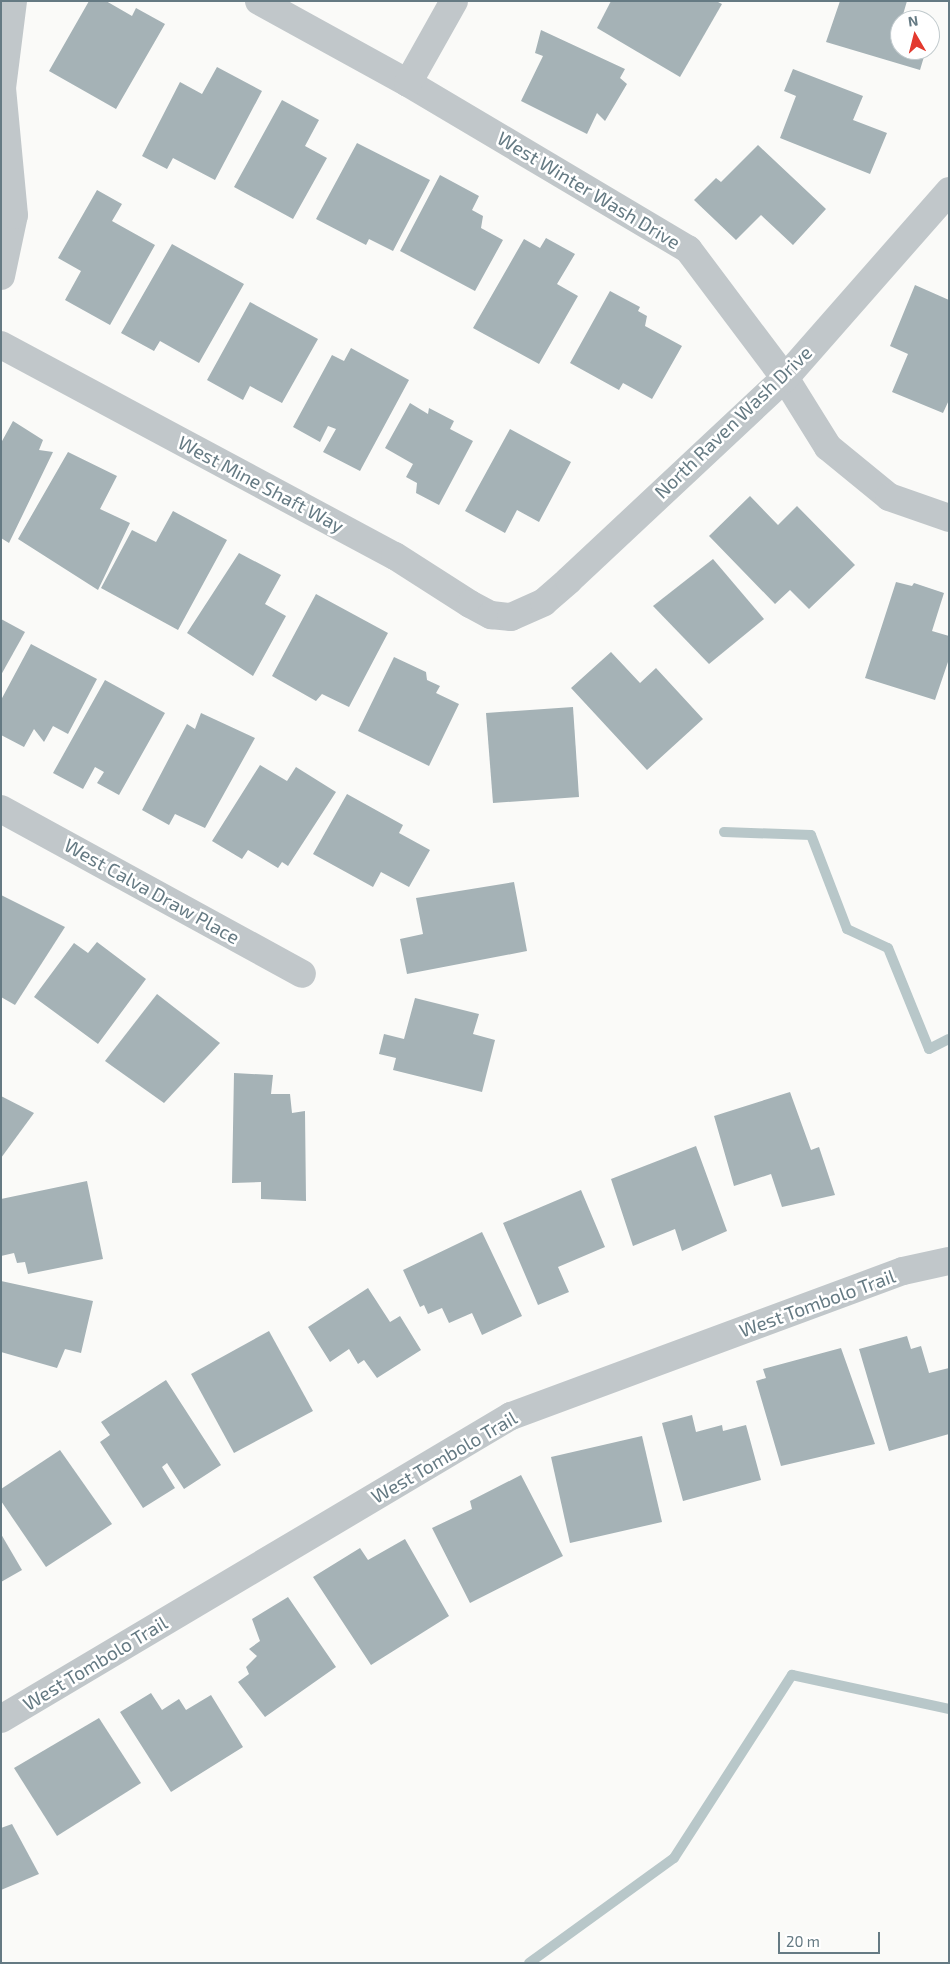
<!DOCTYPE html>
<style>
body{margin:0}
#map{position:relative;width:950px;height:1964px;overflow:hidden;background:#fafaf8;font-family:"Exo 2",sans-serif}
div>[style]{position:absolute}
.stream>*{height:10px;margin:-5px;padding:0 5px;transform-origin:5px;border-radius:5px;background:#b8c7c9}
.building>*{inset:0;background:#a5b2b6}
.minor>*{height:28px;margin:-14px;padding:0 14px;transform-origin:14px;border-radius:14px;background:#c1c7ca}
span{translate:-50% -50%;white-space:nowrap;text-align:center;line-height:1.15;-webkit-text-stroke:5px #fff;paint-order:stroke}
.street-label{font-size:19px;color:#657a83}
.frame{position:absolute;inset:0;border:2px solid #657a83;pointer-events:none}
.north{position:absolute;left:890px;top:10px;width:50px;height:50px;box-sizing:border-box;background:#fff;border:1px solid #c1cacd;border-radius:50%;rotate:352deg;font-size:14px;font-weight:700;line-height:20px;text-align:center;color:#657a83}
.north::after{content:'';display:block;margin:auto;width:18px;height:22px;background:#e33a2f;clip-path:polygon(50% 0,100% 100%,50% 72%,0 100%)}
.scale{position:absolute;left:778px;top:1932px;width:102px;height:22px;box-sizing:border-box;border:2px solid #657a83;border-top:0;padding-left:6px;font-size:15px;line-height:18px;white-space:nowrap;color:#657a83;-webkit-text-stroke:4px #fff;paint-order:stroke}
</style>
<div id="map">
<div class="stream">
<div style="left:724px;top:832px;width:87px;rotate:2deg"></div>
<div style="left:811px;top:835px;width:101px;rotate:69deg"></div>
<div style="left:847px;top:929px;width:45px;rotate:24.9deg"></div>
<div style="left:888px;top:948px;width:109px;rotate:67.9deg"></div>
<div style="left:929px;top:1049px;width:22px;rotate:-27deg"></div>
<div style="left:529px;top:1963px;width:179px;rotate:-35.9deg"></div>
<div style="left:674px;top:1858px;width:218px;rotate:-57.2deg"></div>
<div style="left:792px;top:1675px;width:161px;rotate:12.2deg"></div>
</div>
<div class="building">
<div style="clip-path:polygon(89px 1px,106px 1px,132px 16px,136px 8px,165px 24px,116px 109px,49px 71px)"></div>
<div style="clip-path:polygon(611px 1px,716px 1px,722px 4px,680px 77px,597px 28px)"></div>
<div style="clip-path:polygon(840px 1px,907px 1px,902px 18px,905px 20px,900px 20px,900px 50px,926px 50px,920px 70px,826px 42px)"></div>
<div style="clip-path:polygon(541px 30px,625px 69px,620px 78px,627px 84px,605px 121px,597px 113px,587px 134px,521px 101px,543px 56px,535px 53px)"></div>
<div style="clip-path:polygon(217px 67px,262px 91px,215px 180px,173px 158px,167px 169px,142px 156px,180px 82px,202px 94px)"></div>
<div style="clip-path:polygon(793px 69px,863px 96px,853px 120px,887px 133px,870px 174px,780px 138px,796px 96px,784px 91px)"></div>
<div style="clip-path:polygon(282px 100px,319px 120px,305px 146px,327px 158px,293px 219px,234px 187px)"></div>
<div style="clip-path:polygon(357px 143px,430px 180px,393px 251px,369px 239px,366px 245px,316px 219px)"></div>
<div style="clip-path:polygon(758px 145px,826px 209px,793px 245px,761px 215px,736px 240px,694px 200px,716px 178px,721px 182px)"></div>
<div style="clip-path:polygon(440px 175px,479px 196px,472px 210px,483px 216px,481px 228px,503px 240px,475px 291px,400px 251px)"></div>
<div style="clip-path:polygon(97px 190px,122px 204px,112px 221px,155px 245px,110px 325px,65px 300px,81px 271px,58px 258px)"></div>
<div style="clip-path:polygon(546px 238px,575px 254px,557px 284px,578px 296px,539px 364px,473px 328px,524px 239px,540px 248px)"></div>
<div style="clip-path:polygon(172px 244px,244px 284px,199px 363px,160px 341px,154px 351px,121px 333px)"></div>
<div style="clip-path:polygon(915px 285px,949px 300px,949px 400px,943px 413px,892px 392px,908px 354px,890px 346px)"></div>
<div style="clip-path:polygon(610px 291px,640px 307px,638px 311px,647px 316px,645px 326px,682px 346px,652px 399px,623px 383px,619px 390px,570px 363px)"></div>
<div style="clip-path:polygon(250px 302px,318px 339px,282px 403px,250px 386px,243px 400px,207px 380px)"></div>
<div style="clip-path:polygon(351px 348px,409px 380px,360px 471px,323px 452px,336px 429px,328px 426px,320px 442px,293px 427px,332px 355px,344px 361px)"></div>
<div style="clip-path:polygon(410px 403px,428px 414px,429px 408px,454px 421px,450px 429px,473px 441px,439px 505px,416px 493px,417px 483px,406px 477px,413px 464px,385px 448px)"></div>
<div style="clip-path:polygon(13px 421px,43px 440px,39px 450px,53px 452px,9px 543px,1px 538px,1px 443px)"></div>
<div style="clip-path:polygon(510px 429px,571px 462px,539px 522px,517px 510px,505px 533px,465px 511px)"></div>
<div style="clip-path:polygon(68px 452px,117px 476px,100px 509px,130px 523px,98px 590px,18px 539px)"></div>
<div style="clip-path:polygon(750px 496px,778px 525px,797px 506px,855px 565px,809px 609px,790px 590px,775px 604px,709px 536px)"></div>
<div style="clip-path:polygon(173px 511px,227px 540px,178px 630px,101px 588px,132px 530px,156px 542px)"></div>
<div style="clip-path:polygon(239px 553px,281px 575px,265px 604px,286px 616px,253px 676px,187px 633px)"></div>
<div style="clip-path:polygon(713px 559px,764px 619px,709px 664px,653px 606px)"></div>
<div style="clip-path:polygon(896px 582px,912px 586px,914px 583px,944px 593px,932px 631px,949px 636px,949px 659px,935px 700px,865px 678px)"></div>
<div style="clip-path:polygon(316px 594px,388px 633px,349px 707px,322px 694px,316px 701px,272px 676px)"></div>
<div style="clip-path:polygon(1px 619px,25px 632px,1px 675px)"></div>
<div style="clip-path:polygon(31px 644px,97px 679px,68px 734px,53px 726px,44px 742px,34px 729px,24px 747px,1px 735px,1px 700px)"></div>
<div style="clip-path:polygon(611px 652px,640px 683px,656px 668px,703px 719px,647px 770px,571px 688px)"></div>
<div style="clip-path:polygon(394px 657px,426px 672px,427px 680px,440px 686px,436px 693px,459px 704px,429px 766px,358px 731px)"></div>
<div style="clip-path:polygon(105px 680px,165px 713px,119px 795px,97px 783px,104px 772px,95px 767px,83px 789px,53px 773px)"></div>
<div style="clip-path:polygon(573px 707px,579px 797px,493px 803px,486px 713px)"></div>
<div style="clip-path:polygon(201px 713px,255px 738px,205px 828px,175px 814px,169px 825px,142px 810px,187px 724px,195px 729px)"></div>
<div style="clip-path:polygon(260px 765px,287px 781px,296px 767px,336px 792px,288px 866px,282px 862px,278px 868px,248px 850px,242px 859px,212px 841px)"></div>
<div style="clip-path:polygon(347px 794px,403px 825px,399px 833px,430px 850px,409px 887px,381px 872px,373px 887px,313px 854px)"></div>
<div style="clip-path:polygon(514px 882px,527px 951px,407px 974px,400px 939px,423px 934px,416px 898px)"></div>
<div style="clip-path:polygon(1px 895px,65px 927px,15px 1005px,1px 997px)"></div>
<div style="clip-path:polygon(97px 942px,146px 979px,98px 1044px,34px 997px,74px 943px,88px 953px)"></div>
<div style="clip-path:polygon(157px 994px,220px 1043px,164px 1103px,105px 1061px)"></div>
<div style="clip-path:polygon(415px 998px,479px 1014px,473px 1034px,495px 1040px,482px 1092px,393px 1070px,396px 1058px,379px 1054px,384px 1034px,404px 1039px)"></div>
<div style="clip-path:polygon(234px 1073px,273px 1075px,271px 1094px,290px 1094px,292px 1113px,305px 1111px,306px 1201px,261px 1199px,261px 1182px,232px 1183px)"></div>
<div style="clip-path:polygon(790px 1092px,811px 1150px,819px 1147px,835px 1195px,782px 1207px,771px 1174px,734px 1186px,714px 1116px)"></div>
<div style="clip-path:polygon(1px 1096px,34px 1113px,1px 1158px)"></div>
<div style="clip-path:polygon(696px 1146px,727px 1231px,682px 1251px,675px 1229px,633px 1246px,611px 1179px)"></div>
<div style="clip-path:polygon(87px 1181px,103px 1259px,28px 1274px,25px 1262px,17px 1263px,14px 1253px,1px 1256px,1px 1199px)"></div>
<div style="clip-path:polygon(581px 1190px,605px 1247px,558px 1267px,569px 1292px,538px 1305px,503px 1223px)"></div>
<div style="clip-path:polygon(482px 1232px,522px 1316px,482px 1335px,472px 1313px,449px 1323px,442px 1308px,428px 1314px,424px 1305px,420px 1307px,403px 1270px)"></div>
<div style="clip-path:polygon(1px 1281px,93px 1301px,81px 1353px,65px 1349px,57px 1368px,1px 1352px)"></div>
<div style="clip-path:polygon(368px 1288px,390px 1322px,400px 1316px,421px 1350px,377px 1378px,364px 1360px,358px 1364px,349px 1349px,330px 1362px,308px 1327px)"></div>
<div style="clip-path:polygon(269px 1331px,313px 1411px,234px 1453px,191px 1374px)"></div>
<div style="clip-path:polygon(907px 1336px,911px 1349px,921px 1346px,929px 1373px,949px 1368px,949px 1434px,889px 1451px,859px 1349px)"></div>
<div style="clip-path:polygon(841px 1348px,875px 1444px,781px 1466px,756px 1381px,766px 1378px,763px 1369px)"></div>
<div style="clip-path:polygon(166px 1380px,221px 1465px,184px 1489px,167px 1463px,162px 1467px,175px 1488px,143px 1508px,100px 1442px,110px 1435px,101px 1422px)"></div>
<div style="clip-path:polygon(692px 1415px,696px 1432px,722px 1425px,723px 1431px,746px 1425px,761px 1480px,683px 1501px,662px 1423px)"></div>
<div style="clip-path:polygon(642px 1436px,662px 1522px,570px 1543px,551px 1457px)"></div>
<div style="clip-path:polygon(60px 1450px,112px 1524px,46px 1567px,1px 1501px,1px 1489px)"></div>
<div style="clip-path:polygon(521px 1475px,563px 1556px,470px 1603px,432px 1528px,472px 1509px,470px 1501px)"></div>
<div style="clip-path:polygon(1px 1534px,22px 1570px,1px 1582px)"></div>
<div style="clip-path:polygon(405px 1539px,449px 1616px,371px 1665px,313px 1577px,360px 1548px,368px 1560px)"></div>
<div style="clip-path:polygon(288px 1597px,336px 1667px,265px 1717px,238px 1682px,249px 1674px,246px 1667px,257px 1656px,249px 1649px,260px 1641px,252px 1619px)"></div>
<div style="clip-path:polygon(151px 1693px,162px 1710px,179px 1699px,186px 1710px,211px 1695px,243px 1747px,171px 1792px,120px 1712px)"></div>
<div style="clip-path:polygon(99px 1718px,141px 1783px,57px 1836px,14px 1768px)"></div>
<div style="clip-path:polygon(12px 1824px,39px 1874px,1px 1890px,1px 1828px)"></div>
</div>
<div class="minor">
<div style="left:259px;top:1px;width:170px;rotate:28.8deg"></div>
<div style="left:408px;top:83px;width:326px;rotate:30.7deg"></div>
<div style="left:688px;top:249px;width:161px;rotate:53.1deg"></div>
<div style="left:785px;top:378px;width:81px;rotate:58.1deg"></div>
<div style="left:828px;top:447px;width:79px;rotate:39.3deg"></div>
<div style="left:889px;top:497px;width:64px;rotate:19.3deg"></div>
<div style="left:408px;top:83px;width:94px;rotate:-60.7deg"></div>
<div style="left:1px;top:276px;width:62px;rotate:-78deg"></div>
<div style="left:14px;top:215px;width:128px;rotate:-95.4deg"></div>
<div style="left:2px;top:88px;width:88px;rotate:-82.8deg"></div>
<div style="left:1px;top:345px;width:447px;rotate:28.2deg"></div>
<div style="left:395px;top:556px;width:89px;rotate:32.6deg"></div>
<div style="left:470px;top:604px;width:24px;rotate:28deg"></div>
<div style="left:491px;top:615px;width:20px;rotate:6deg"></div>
<div style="left:511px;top:617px;width:36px;rotate:-24deg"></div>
<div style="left:544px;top:602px;width:33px;rotate:-41deg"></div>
<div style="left:569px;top:580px;width:296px;rotate:-43.1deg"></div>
<div style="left:785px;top:378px;width:249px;rotate:-48.7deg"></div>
<div style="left:1px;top:809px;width:343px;rotate:28.7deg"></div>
<div style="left:1px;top:1719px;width:593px;rotate:-30.72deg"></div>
<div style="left:511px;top:1416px;width:418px;rotate:-20.3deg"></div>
<div style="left:903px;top:1271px;width:47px;rotate:-12.3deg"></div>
</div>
<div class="street-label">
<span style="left:589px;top:190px;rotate:31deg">West Winter Wash Drive</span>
<span style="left:733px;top:422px;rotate:-44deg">North Raven Wash Drive</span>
<span style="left:261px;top:484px;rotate:28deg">West Mine Shaft Way</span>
<span style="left:152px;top:891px;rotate:29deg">West Calva Draw Place</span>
<span style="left:817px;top:1303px;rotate:-20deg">West Tombolo Trail</span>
<span style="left:444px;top:1457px;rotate:-30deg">West Tombolo Trail</span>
<span style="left:95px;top:1663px;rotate:-31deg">West Tombolo Trail</span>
</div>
<div class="frame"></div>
<div class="north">N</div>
<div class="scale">20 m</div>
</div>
